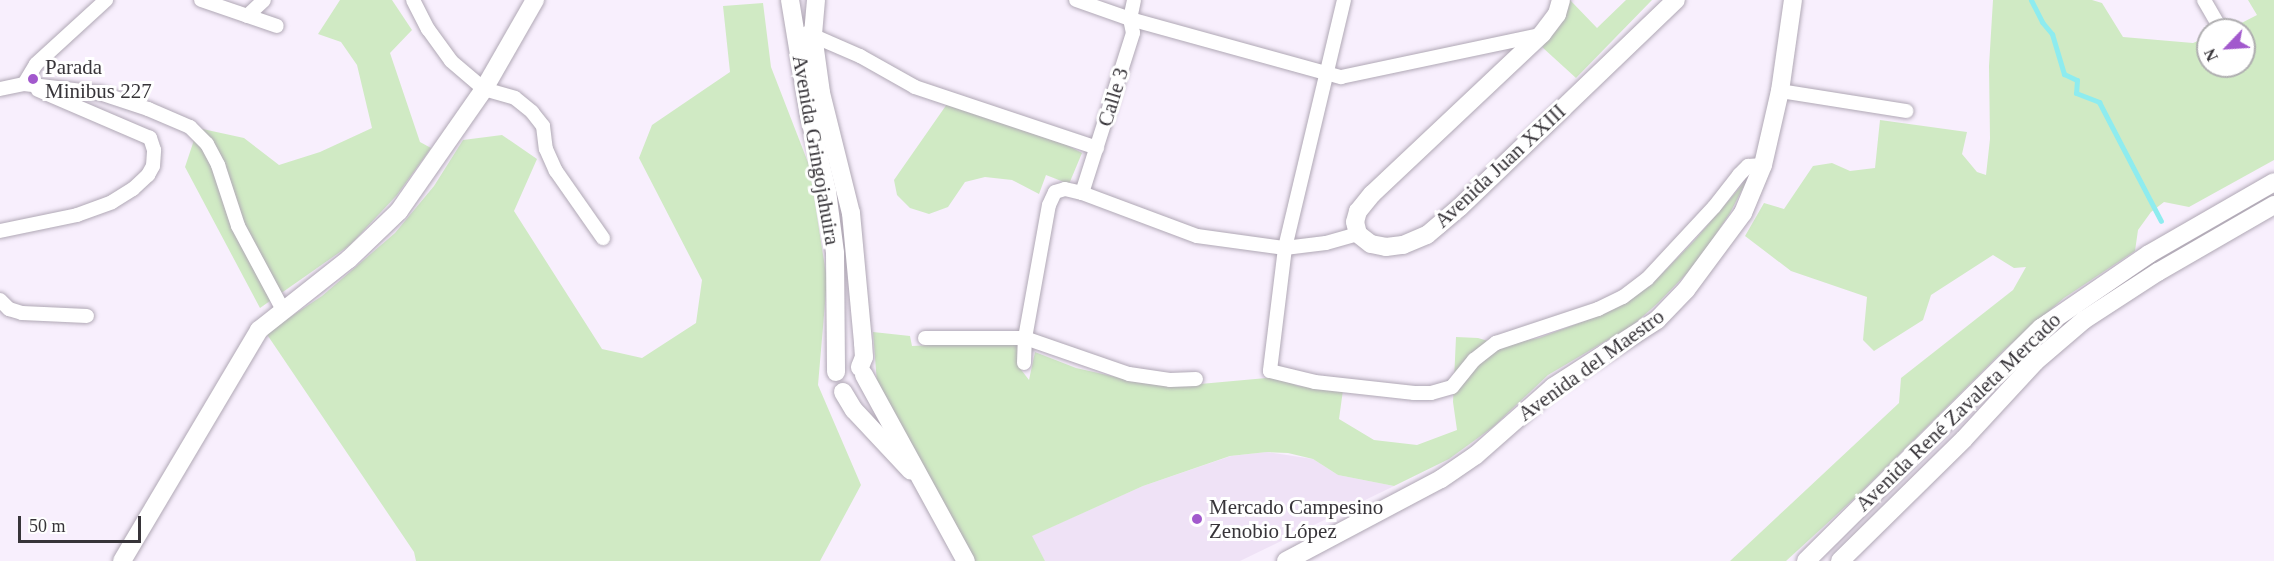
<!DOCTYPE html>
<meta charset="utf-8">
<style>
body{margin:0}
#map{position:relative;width:2274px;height:561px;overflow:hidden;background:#f8effd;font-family:"Times New Roman",serif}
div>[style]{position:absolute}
.built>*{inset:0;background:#efe2f6}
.green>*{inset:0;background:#d0eac4}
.stream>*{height:5px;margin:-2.5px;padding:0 2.5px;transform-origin:2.5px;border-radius:2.5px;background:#8eecef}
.roads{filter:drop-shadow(0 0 2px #b0a8b5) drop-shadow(0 0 2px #b0a8b5)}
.street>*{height:14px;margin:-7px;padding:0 7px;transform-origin:7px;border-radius:7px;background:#fff}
.secondary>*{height:18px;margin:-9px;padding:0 9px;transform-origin:9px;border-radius:9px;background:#fff}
.dots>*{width:16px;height:16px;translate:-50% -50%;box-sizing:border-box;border:3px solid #fff;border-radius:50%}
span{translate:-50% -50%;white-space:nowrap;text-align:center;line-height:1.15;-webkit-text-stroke:6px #fff;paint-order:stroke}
.poi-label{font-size:21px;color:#373439}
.left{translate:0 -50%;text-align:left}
.street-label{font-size:21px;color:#373439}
.north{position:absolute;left:2196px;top:18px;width:60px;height:60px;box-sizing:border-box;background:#fff;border:2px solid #afaeb0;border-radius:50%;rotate:245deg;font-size:16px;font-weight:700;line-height:24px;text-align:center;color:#373439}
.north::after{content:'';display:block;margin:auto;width:21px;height:27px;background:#a259cd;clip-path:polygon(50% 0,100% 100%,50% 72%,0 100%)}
.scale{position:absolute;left:18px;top:516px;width:123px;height:27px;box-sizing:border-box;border:3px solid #373439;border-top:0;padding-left:8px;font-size:18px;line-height:21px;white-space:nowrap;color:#373439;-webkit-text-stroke:4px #fff;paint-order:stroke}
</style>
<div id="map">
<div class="built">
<div style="clip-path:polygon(1267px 452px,1313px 459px,1338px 475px,1394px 486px,1240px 561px,1045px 561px,1031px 536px,1143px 486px,1231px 456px)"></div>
</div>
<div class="green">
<div style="clip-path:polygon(340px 0,392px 0,412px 30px,390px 53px,420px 142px,431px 148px,397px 195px,350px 245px,260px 308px,185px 167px,198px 128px,244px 138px,279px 165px,320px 152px,372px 128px,357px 65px,341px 42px,318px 34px)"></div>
<div style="clip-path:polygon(1570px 0,1597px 28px,1626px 0,1652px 0,1576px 78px,1542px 47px,1562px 23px)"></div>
<div style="clip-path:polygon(1993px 0,2092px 0,2102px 3px,2123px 37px,2193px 43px,2208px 37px,2208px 66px,2244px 66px,2244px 30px,2228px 30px,2257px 15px,2248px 0,2274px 0,2274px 160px,2189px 207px,2164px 202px,2151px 212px,2138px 230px,2135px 251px,2064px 298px,2005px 349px,1857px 496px,1786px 561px,1730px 561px,1899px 403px,1901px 378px,2013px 290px,2026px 267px,2014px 268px,1993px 255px,1931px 295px,1923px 320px,1874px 351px,1863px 340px,1867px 297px,1791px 271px,1745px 236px,1764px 203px,1784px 209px,1813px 166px,1832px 163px,1850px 171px,1875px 168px,1880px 120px,1967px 132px,1962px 154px,1977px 172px,1986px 175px,1990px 139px,1989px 66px)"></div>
<div style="clip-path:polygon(763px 3px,771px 67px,809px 165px,827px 280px,818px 385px,861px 485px,820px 561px,416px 561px,414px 552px,266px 333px,322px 296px,395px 233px,434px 186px,463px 140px,502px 135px,537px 159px,514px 211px,602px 349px,642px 358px,696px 323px,702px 280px,639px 158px,652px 125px,730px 72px,723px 6px)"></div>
<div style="clip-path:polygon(947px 104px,1057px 140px,1082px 153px,1069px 184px,1046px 175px,1039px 194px,1012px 180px,985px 177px,965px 182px,948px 207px,929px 214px,910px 208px,897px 195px,894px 180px)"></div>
<div style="clip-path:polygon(1748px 178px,1730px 213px,1696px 264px,1658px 303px,1633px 325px,1548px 375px,1493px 427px,1449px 459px,1394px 486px,1338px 475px,1313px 459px,1288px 453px,1267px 452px,1230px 456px,1143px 486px,1032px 536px,1045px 561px,975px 561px,877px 383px,873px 332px,910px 336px,912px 346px,974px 343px,1018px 345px,1019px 367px,1029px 380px,1035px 352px,1076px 368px,1143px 383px,1178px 386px,1277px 377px,1298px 386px,1343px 390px,1339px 419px,1374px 440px,1417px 445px,1457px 430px,1453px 402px,1456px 337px,1478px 338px,1501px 345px,1539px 338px,1606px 313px,1650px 286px,1694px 241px)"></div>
</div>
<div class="stream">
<div style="left:2031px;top:0;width:25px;rotate:63deg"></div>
<div style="left:2042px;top:22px;width:16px;rotate:50deg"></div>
<div style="left:2052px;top:34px;width:42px;rotate:73.3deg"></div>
<div style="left:2064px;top:74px;width:14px;rotate:25deg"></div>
<div style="left:2077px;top:80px;width:13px;rotate:94deg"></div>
<div style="left:2076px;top:93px;width:25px;rotate:21deg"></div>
<div style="left:2099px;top:102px;width:134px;rotate:62.5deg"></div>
</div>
<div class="roads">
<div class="street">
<div style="left:201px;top:0;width:80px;rotate:18.9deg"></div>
<div style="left:413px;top:0;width:33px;rotate:63deg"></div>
<div style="left:428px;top:29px;width:39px;rotate:54deg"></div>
<div style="left:451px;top:61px;width:43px;rotate:40.3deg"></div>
<div style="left:484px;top:89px;width:32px;rotate:16deg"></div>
<div style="left:515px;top:98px;width:22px;rotate:39deg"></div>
<div style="left:532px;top:112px;width:18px;rotate:52deg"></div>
<div style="left:543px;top:126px;width:23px;rotate:83deg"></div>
<div style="left:546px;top:149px;width:24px;rotate:66deg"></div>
<div style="left:556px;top:171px;width:82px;rotate:55deg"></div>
<div style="left:1076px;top:0;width:57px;rotate:19.4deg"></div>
<div style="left:1130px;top:19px;width:219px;rotate:15.4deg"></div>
<div style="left:1341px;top:77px;width:204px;rotate:-11.9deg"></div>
<div style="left:1344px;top:0;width:255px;rotate:103.4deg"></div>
<div style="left:1285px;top:248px;width:124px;rotate:97deg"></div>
<div style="left:1270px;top:371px;width:46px;rotate:13.7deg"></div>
<div style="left:1315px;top:382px;width:100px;rotate:6.3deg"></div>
<div style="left:1414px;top:393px;width:17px"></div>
<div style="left:1431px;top:393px;width:22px;rotate:-16deg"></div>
<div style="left:1452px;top:387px;width:35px;rotate:-51deg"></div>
<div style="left:1474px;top:360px;width:28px;rotate:-38deg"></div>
<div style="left:1496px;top:343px;width:108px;rotate:-18.4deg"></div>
<div style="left:1598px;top:309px;width:28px;rotate:-26deg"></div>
<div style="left:1623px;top:297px;width:30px;rotate:-37deg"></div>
<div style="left:1647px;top:279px;width:98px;rotate:-47.1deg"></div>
<div style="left:1714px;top:207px;width:41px;rotate:-52deg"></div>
<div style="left:1739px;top:175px;width:13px;rotate:-45deg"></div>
<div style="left:1748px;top:166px;width:15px;rotate:-4deg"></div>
<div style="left:2204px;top:0;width:30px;rotate:60deg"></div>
<div style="left:247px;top:16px;width:23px;rotate:-43deg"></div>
<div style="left:807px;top:33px;width:58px;rotate:23.5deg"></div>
<div style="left:860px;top:56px;width:63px;rotate:29.4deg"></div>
<div style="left:915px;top:87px;width:192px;rotate:18.5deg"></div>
<div style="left:24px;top:84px;width:77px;rotate:6.8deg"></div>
<div style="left:100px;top:93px;width:51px;rotate:18.4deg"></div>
<div style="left:148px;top:109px;width:46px;rotate:23.2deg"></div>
<div style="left:190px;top:127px;width:24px;rotate:45deg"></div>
<div style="left:207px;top:144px;width:24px;rotate:62deg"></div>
<div style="left:218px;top:165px;width:64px;rotate:71.8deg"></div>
<div style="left:238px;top:226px;width:95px;rotate:61.8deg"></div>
<div style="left:0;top:89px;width:25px;rotate:-12deg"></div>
<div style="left:24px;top:84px;width:23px;rotate:-59deg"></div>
<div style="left:36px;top:64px;width:95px;rotate:-42.4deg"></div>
<div style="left:1780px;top:91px;width:128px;rotate:9deg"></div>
<div style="left:1082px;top:193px;width:168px;rotate:-72.3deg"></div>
<div style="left:1133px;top:33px;width:14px;rotate:-102deg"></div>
<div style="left:1130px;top:19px;width:19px;rotate:-78deg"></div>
<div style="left:0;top:231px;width:79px;rotate:-11.7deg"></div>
<div style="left:77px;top:215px;width:37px;rotate:-20deg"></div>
<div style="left:112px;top:202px;width:25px;rotate:-32deg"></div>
<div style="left:133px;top:189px;width:21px;rotate:-43deg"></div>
<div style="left:148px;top:175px;width:10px;rotate:-61deg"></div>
<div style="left:153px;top:166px;width:16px;rotate:-86deg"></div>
<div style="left:154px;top:150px;width:13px;rotate:-108deg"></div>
<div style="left:150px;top:138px;width:122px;rotate:-156.8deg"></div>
<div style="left:0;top:300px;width:13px;rotate:45deg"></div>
<div style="left:9px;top:309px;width:14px;rotate:17deg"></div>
<div style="left:22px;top:313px;width:65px;rotate:2.6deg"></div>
<div style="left:925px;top:338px;width:100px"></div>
<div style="left:1025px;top:338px;width:110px;rotate:19.1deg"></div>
<div style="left:1129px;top:374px;width:41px;rotate:8.3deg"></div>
<div style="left:1170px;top:380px;width:26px;rotate:-2deg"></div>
<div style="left:1024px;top:363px;width:25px;rotate:-88deg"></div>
<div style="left:1025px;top:338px;width:135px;rotate:-79.8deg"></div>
<div style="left:1049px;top:205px;width:14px;rotate:-65deg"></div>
<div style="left:1055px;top:192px;width:10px;rotate:-17deg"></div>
<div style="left:1065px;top:189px;width:17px;rotate:13deg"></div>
<div style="left:1082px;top:193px;width:123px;rotate:20.5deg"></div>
<div style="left:1197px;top:236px;width:89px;rotate:7.8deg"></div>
<div style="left:1285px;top:248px;width:41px;rotate:-7deg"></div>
<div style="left:1326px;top:243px;width:33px;rotate:-16deg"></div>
</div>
<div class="secondary">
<div style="left:790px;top:0;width:117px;rotate:80.6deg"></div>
<div style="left:809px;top:115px;width:78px;rotate:76.7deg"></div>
<div style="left:827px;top:191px;width:63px;rotate:82.6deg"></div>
<div style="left:835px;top:253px;width:119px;rotate:89.5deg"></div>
<div style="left:816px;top:0;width:35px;rotate:95deg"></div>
<div style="left:813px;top:35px;width:59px;rotate:82.1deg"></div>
<div style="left:821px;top:93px;width:124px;rotate:76deg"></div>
<div style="left:851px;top:213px;width:131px;rotate:84.7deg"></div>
<div style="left:863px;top:343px;width:14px;rotate:86deg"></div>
<div style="left:864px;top:357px;width:11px;rotate:112deg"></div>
<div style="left:1561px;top:0;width:15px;rotate:106deg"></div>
<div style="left:1557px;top:14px;width:25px;rotate:127deg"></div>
<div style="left:1542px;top:34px;width:233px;rotate:136.7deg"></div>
<div style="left:1372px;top:194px;width:22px;rotate:129deg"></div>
<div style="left:1358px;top:211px;width:11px;rotate:105deg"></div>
<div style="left:1355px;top:222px;width:12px;rotate:76deg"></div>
<div style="left:1358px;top:234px;width:16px;rotate:38deg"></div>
<div style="left:1371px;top:244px;width:15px;rotate:11deg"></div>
<div style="left:1386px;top:247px;width:17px;rotate:-7deg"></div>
<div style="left:1403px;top:245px;width:26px;rotate:-23deg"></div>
<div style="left:1427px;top:235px;width:43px;rotate:-40.3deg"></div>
<div style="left:1460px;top:207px;width:299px;rotate:-43.8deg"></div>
<div style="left:864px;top:375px;width:212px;rotate:61.3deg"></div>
<div style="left:843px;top:392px;width:21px;rotate:59deg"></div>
<div style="left:854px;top:410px;width:83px;rotate:46.9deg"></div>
<div style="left:122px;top:561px;width:269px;rotate:-59.3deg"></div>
<div style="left:259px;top:330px;width:115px;rotate:-38.3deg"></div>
<div style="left:349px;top:259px;width:69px;rotate:-43.8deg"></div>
<div style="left:399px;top:211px;width:149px;rotate:-55.1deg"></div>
<div style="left:484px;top:89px;width:103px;rotate:-60.2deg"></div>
<div style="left:1286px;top:561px;width:175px;rotate:-27.9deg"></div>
<div style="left:1441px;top:479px;width:42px;rotate:-34.4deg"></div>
<div style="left:1476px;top:455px;width:103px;rotate:-41.4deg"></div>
<div style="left:1553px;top:387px;width:124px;rotate:-32.8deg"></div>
<div style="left:1657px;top:320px;width:42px;rotate:-46deg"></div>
<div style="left:1686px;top:290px;width:96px;rotate:-53.5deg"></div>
<div style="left:1743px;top:213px;width:52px;rotate:-67.4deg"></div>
<div style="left:1763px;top:165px;width:76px;rotate:-77.1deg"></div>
<div style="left:1780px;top:91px;width:92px;rotate:-81.9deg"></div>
<div style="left:1806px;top:561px;width:331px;rotate:-44.8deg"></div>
<div style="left:2041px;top:328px;width:131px;rotate:-34.4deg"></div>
<div style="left:2149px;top:254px;width:144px;rotate:-29.9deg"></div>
<div style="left:1840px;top:561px;width:174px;rotate:-44.5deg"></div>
<div style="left:1964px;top:439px;width:105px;rotate:-47.3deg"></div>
<div style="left:2035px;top:362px;width:65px;rotate:-40.6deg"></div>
<div style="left:2084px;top:320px;width:88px;rotate:-33deg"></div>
<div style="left:2158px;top:272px;width:134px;rotate:-30deg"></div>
</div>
</div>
<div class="dots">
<div style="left:33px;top:79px;background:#a259cd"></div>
<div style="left:1197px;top:519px;background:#a259cd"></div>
</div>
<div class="poi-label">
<span class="left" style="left:45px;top:79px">Parada<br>Minibus 227</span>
<span class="left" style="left:1209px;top:519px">Mercado Campesino<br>Zenobio López</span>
</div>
<div class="street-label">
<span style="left:1113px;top:97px;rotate:-73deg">Calle 3</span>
<span style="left:816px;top:150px;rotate:80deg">Avenida Gringojahuira</span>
<span style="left:1500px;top:166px;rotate:-43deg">Avenida Juan XXIII</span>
<span style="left:1591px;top:365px;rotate:-36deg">Avenida del Maestro</span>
<span style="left:1958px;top:412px;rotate:-44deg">Avenida René Zavaleta Mercado</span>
</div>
<div class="north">N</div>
<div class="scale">50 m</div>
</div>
